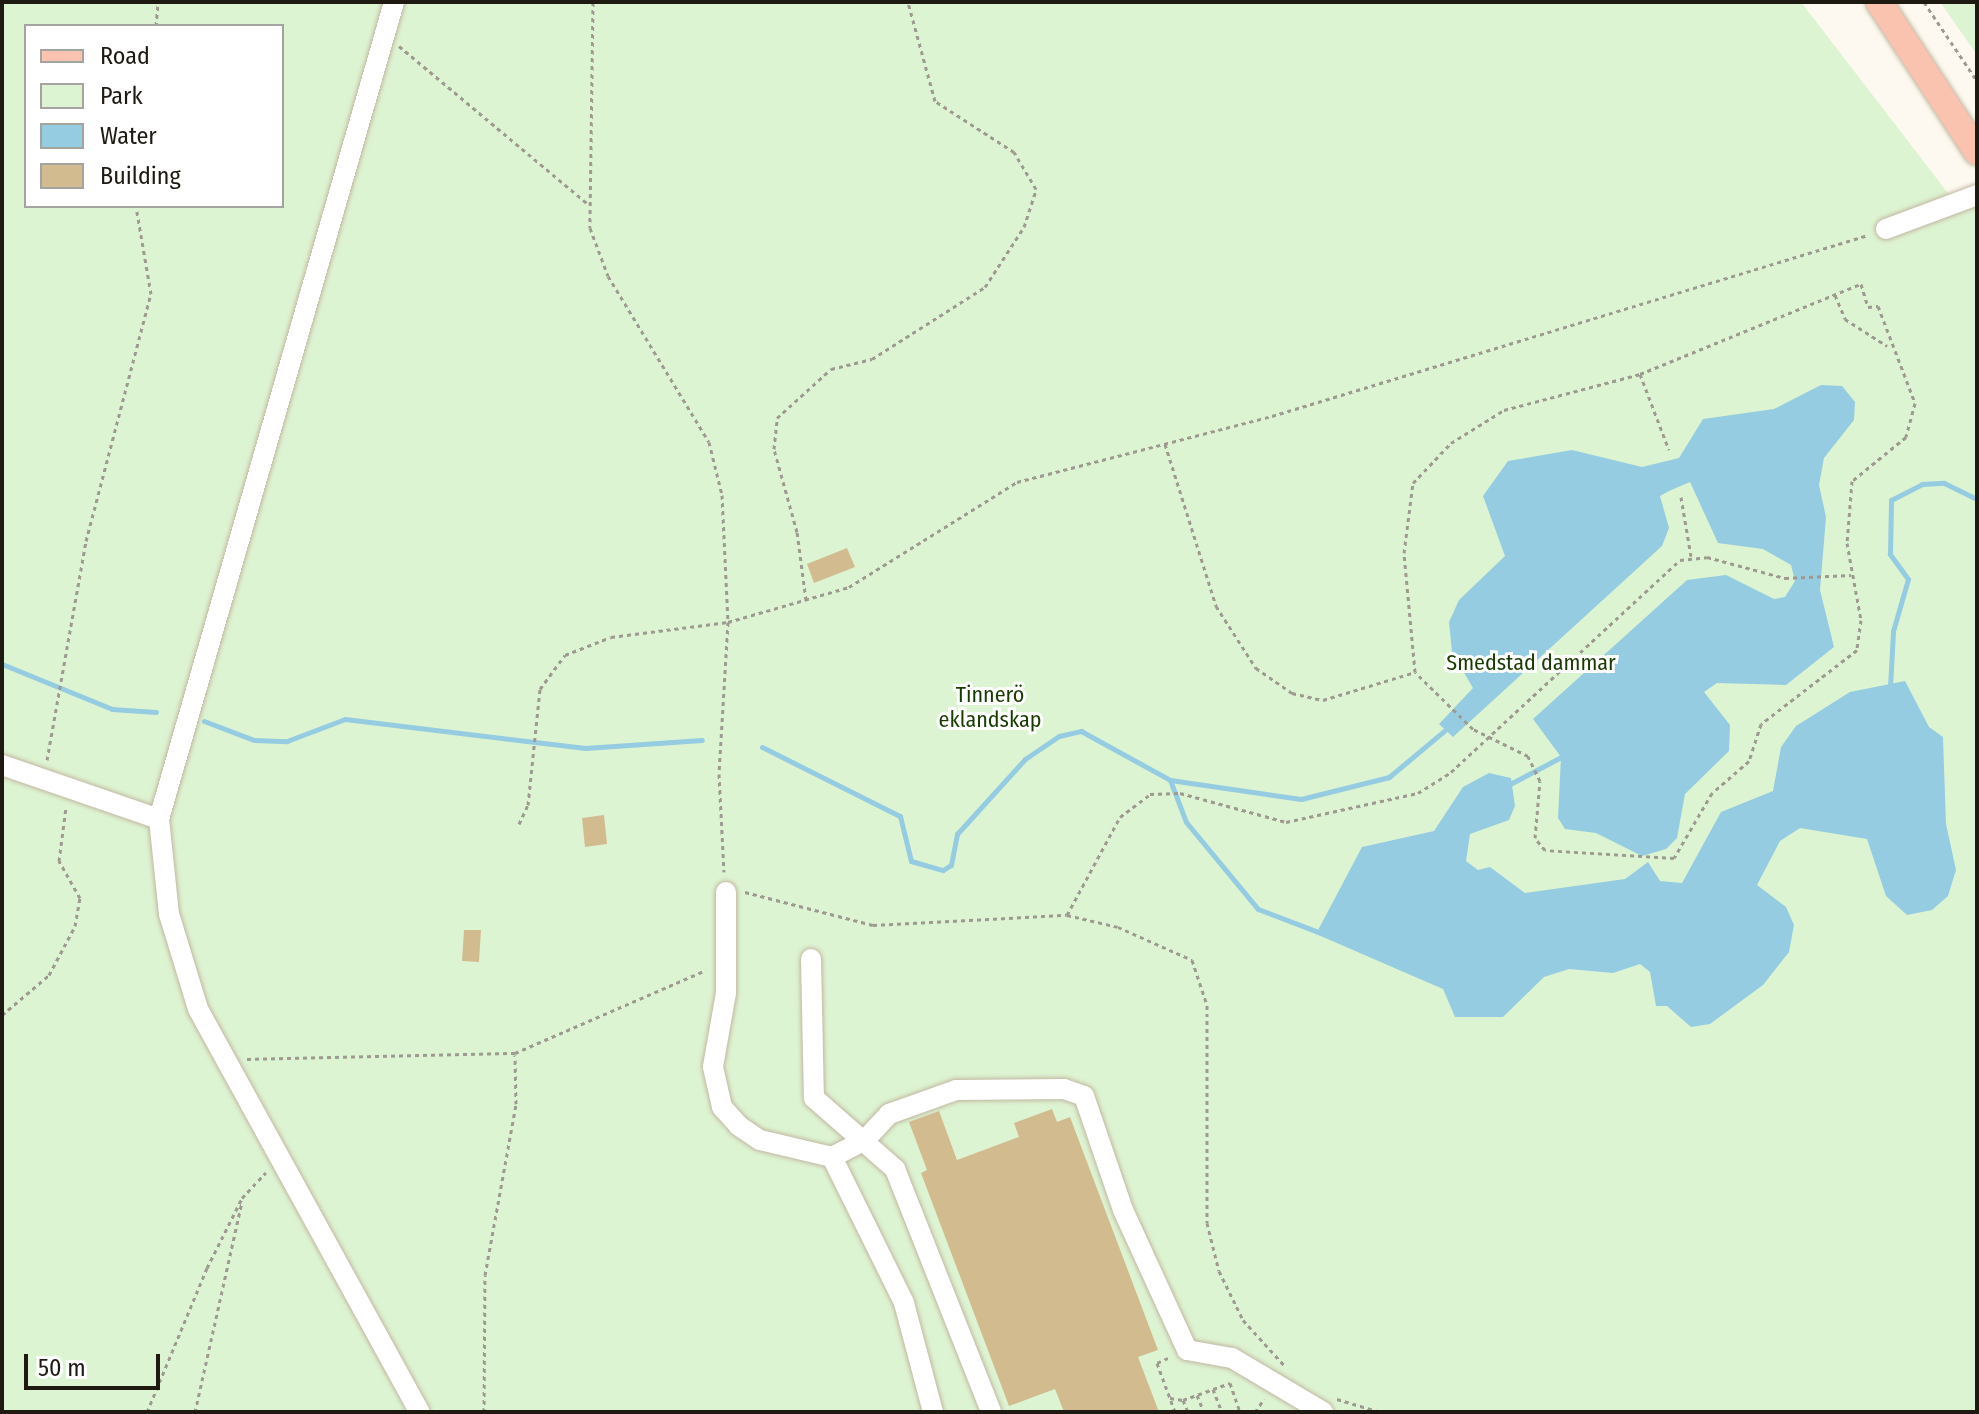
<!DOCTYPE html>
<meta charset="utf-8">
<style>
body{margin:0}
#map{position:relative;width:1979px;height:1414px;overflow:hidden;background:#fef9f0;font-family:"Fira Sans Condensed",sans-serif}
div>[style]{position:absolute}
.green>*{inset:0;background:#ddf4d2}
.water>*{inset:0;background:#95cce1}
.stream>*{height:5px;margin:-2.5px;padding:0 2.5px;transform-origin:2.5px;border-radius:2.5px;background:#95cce1}
.building>*{inset:0;background:#d3bb90}
.path>*{height:3px;margin-top:-1.5px;transform-origin:0;background:repeating-linear-gradient(90deg,#9e9a91 0 4px,transparent 0 8px)}
.roads{filter:drop-shadow(0 0 2px #c2b7a2) drop-shadow(0 0 2px #c2b7a2)}
.minor>*{height:20px;margin:-10px;padding:0 10px;transform-origin:10px;border-radius:10px;background:#fff}
.major>*{height:26px;margin:-13px;padding:0 13px;transform-origin:13px;border-radius:13px;background:#fac3af}
span{translate:-50% -50%;white-space:nowrap;text-align:center;line-height:1.15;-webkit-text-stroke:6px #fff;paint-order:stroke}
.park-label{font-size:22px;color:#183b00}
.frame{position:absolute;inset:0;border:4px solid #1e1a12;pointer-events:none}
.legend{position:absolute;left:24px;top:24px;width:260px;height:184px;box-sizing:border-box;background:#fff;border:2px solid #a5a3a0;margin:0;padding:10px 14px;list-style:none;font-size:24px;color:#1e1a12}
.legend li{display:flex;align-items:center;gap:16px;height:40px}
.legend b{width:40px;border:2px solid #a5a3a0}
.scale{position:absolute;left:24px;top:1354px;width:136px;height:36px;box-sizing:border-box;border:4px solid #1e1a12;border-top:0;padding-left:10px;font-size:24px;line-height:28px;white-space:nowrap;color:#1e1a12;-webkit-text-stroke:6px #fff;paint-order:stroke}
</style>
<div id="map">
<div class="green">
<div style="clip-path:polygon(evenodd,2px 2px,1801px 2px,1961px 210px,1977px 206px,1977px 1412px,2px 1412px,2px 2px,26px 26px,282px 26px,282px 206px,26px 206px,26px 26px)"></div>
<div style="clip-path:polygon(1940px 2px,1977px 2px,1977px 55px)"></div>
</div>
<div class="water">
<div style="clip-path:polygon(1821px 385px,1842px 386px,1855px 402px,1854px 420px,1824px 458px,1819px 485px,1826px 517px,1820px 590px,1834px 647px,1786px 685px,1717px 683px,1704px 692px,1730px 725px,1729px 751px,1685px 794px,1677px 838px,1666px 849px,1642px 856px,1596px 833px,1565px 829px,1558px 818px,1561px 757px,1533px 719px,1687px 580px,1726px 575px,1774px 599px,1785px 597px,1795px 581px,1791px 565px,1763px 549px,1718px 543px,1690px 482px,1669px 491px,1660px 496px,1669px 528px,1662px 546px,1453px 737px,1439px 724px,1473px 688px,1452px 652px,1449px 622px,1459px 600px,1505px 556px,1483px 496px,1508px 461px,1572px 450px,1642px 467px,1679px 458px,1703px 419px,1774px 409px)"></div>
<div style="clip-path:polygon(1905px 681px,1929px 727px,1943px 737px,1946px 824px,1956px 870px,1948px 896px,1932px 910px,1907px 915px,1886px 896px,1867px 839px,1800px 828px,1780px 841px,1757px 885px,1786px 907px,1794px 925px,1789px 952px,1763px 985px,1710px 1024px,1691px 1027px,1667px 1006px,1656px 1006px,1650px 972px,1640px 964px,1613px 973px,1569px 969px,1544px 977px,1503px 1017px,1455px 1017px,1443px 989px,1316px 934px,1362px 847px,1434px 831px,1463px 787px,1489px 773px,1511px 778px,1515px 806px,1509px 820px,1470px 834px,1466px 861px,1478px 870px,1490px 867px,1525px 893px,1625px 879px,1648px 862px,1660px 881px,1682px 883px,1721px 812px,1773px 791px,1781px 747px,1796px 726px,1850px 692px)"></div>
</div>
<div class="stream">
<div style="left:2px;top:664px;width:119px;rotate:22.2deg"></div>
<div style="left:112px;top:709px;width:44px;rotate:3.9deg"></div>
<div style="left:1890px;top:687px;width:56px;rotate:-86.9deg"></div>
<div style="left:1893px;top:631px;width:54px;rotate:-73.9deg"></div>
<div style="left:1908px;top:579px;width:31px;rotate:-126deg"></div>
<div style="left:1890px;top:554px;width:54px;rotate:-88.9deg"></div>
<div style="left:1891px;top:500px;width:35px;rotate:-27deg"></div>
<div style="left:1922px;top:484px;width:22px;rotate:-3deg"></div>
<div style="left:1944px;top:483px;width:37px;rotate:26deg"></div>
<div style="left:204px;top:721px;width:53px;rotate:20.8deg"></div>
<div style="left:254px;top:740px;width:33px;rotate:2deg"></div>
<div style="left:287px;top:741px;width:62px;rotate:-20.8deg"></div>
<div style="left:345px;top:719px;width:242px;rotate:6.9deg"></div>
<div style="left:585px;top:748px;width:117px;rotate:-3.9deg"></div>
<div style="left:762px;top:747px;width:154px;rotate:26.6deg"></div>
<div style="left:900px;top:816px;width:46px;rotate:76.3deg"></div>
<div style="left:911px;top:861px;width:33px;rotate:16deg"></div>
<div style="left:943px;top:870px;width:9px;rotate:-32deg"></div>
<div style="left:951px;top:865px;width:32px;rotate:-79deg"></div>
<div style="left:957px;top:834px;width:101px;rotate:-47.8deg"></div>
<div style="left:1025px;top:759px;width:41px;rotate:-34.1deg"></div>
<div style="left:1059px;top:736px;width:23px;rotate:-13deg"></div>
<div style="left:1081px;top:731px;width:102px;rotate:28.8deg"></div>
<div style="left:1170px;top:780px;width:132px;rotate:8.3deg"></div>
<div style="left:1301px;top:799px;width:91px;rotate:-14deg"></div>
<div style="left:1389px;top:777px;width:80px;rotate:-39.9deg"></div>
<div style="left:1170px;top:780px;width:45px;rotate:69.1deg"></div>
<div style="left:1186px;top:822px;width:113px;rotate:50.4deg"></div>
<div style="left:1258px;top:909px;width:67px;rotate:20.9deg"></div>
<div style="left:1510px;top:784px;width:62px;rotate:-27.8deg"></div>
</div>
<div class="building">
<div style="clip-path:polygon(847px 548px,855px 567px,814px 583px,807px 564px)"></div>
<div style="clip-path:polygon(604px 815px,607px 844px,585px 847px,582px 818px)"></div>
<div style="clip-path:polygon(464px 930px,481px 930px,479px 962px,462px 961px)"></div>
<div style="clip-path:polygon(1052px 1109px,1057px 1122px,1070px 1117px,1158px 1350px,1138px 1357px,1159px 1412px,1064px 1412px,1055px 1389px,1009px 1406px,921px 1173px,927px 1170px,909px 1122px,939px 1111px,957px 1160px,1019px 1137px,1014px 1123px)"></div>
</div>
<div class="path">
<div style="left:593px;top:2px;width:226px;rotate:90.8deg"></div>
<div style="left:590px;top:228px;width:51px;rotate:69.4deg"></div>
<div style="left:608px;top:276px;width:194px;rotate:58.7deg"></div>
<div style="left:709px;top:442px;width:55px;rotate:76.2deg"></div>
<div style="left:722px;top:495px;width:127px;rotate:87.3deg"></div>
<div style="left:728px;top:622px;width:152px;rotate:93.4deg"></div>
<div style="left:719px;top:774px;width:98px;rotate:87.1deg"></div>
<div style="left:1924px;top:2px;width:95px;rotate:56.1deg"></div>
<div style="left:156px;top:26px;width:24px;rotate:-85deg"></div>
<div style="left:399px;top:46px;width:245px;rotate:39.9deg"></div>
<div style="left:1861px;top:284px;width:24px;rotate:73deg"></div>
<div style="left:1868px;top:307px;width:10px;rotate:-6deg"></div>
<div style="left:1878px;top:306px;width:104px;rotate:69.1deg"></div>
<div style="left:1915px;top:403px;width:35px;rotate:105deg"></div>
<div style="left:1906px;top:437px;width:70px;rotate:140.8deg"></div>
<div style="left:1852px;top:481px;width:62px;rotate:94.6deg"></div>
<div style="left:1847px;top:543px;width:78px;rotate:79.7deg"></div>
<div style="left:1861px;top:620px;width:30px;rotate:98deg"></div>
<div style="left:1857px;top:650px;width:121px;rotate:142.4deg"></div>
<div style="left:1761px;top:724px;width:39px;rotate:108deg"></div>
<div style="left:1749px;top:761px;width:49px;rotate:139.1deg"></div>
<div style="left:1712px;top:793px;width:75px;rotate:120.3deg"></div>
<div style="left:1674px;top:858px;width:129px;rotate:-176.5deg"></div>
<div style="left:1545px;top:850px;width:16px;rotate:-130deg"></div>
<div style="left:1535px;top:838px;width:57px;rotate:-85deg"></div>
<div style="left:1540px;top:781px;width:28px;rotate:-116deg"></div>
<div style="left:1528px;top:756px;width:61px;rotate:-153.9deg"></div>
<div style="left:1473px;top:729px;width:81px;rotate:-135.5deg"></div>
<div style="left:1415px;top:672px;width:120px;rotate:-95.3deg"></div>
<div style="left:1404px;top:553px;width:71px;rotate:-82.7deg"></div>
<div style="left:1413px;top:483px;width:55px;rotate:-46.5deg"></div>
<div style="left:1451px;top:443px;width:62px;rotate:-31.9deg"></div>
<div style="left:1504px;top:410px;width:141px;rotate:-14.8deg"></div>
<div style="left:1640px;top:374px;width:239px;rotate:-22.2deg"></div>
<div style="left:1835px;top:295px;width:26px;rotate:67deg"></div>
<div style="left:1845px;top:319px;width:50px;rotate:32.7deg"></div>
<div style="left:1640px;top:374px;width:81px;rotate:69.1deg"></div>
<div style="left:1165px;top:444px;width:170px;rotate:72.5deg"></div>
<div style="left:1216px;top:606px;width:74px;rotate:57.2deg"></div>
<div style="left:1256px;top:668px;width:44px;rotate:34.8deg"></div>
<div style="left:1292px;top:693px;width:32px;rotate:13deg"></div>
<div style="left:1323px;top:700px;width:96px;rotate:-16.9deg"></div>
<div style="left:1681px;top:497px;width:60px;rotate:80.4deg"></div>
<div style="left:806px;top:600px;width:69px;rotate:-97.5deg"></div>
<div style="left:797px;top:532px;width:86px;rotate:-105.5deg"></div>
<div style="left:774px;top:449px;width:31px;rotate:-84deg"></div>
<div style="left:777px;top:418px;width:73px;rotate:-42.2deg"></div>
<div style="left:831px;top:369px;width:42px;rotate:-13.7deg"></div>
<div style="left:872px;top:359px;width:134px;rotate:-32.5deg"></div>
<div style="left:985px;top:287px;width:72px;rotate:-57deg"></div>
<div style="left:1024px;top:227px;width:40px;rotate:-72deg"></div>
<div style="left:1036px;top:189px;width:43px;rotate:-120.7deg"></div>
<div style="left:1014px;top:152px;width:94px;rotate:-147.2deg"></div>
<div style="left:935px;top:101px;width:103px;rotate:-105.3deg"></div>
<div style="left:47px;top:760px;width:222px;rotate:-79.9deg"></div>
<div style="left:86px;top:541px;width:255px;rotate:-75.3deg"></div>
<div style="left:151px;top:294px;width:89px;rotate:-99.7deg"></div>
<div style="left:519px;top:824px;width:21px;rotate:-65deg"></div>
<div style="left:528px;top:805px;width:117px;rotate:-84.1deg"></div>
<div style="left:540px;top:689px;width:42px;rotate:-53.7deg"></div>
<div style="left:565px;top:655px;width:49px;rotate:-21.4deg"></div>
<div style="left:611px;top:637px;width:118px;rotate:-7.3deg"></div>
<div style="left:728px;top:622px;width:126px;rotate:-16.1deg"></div>
<div style="left:849px;top:587px;width:198px;rotate:-32deg"></div>
<div style="left:1017px;top:482px;width:263px;rotate:-14.5deg"></div>
<div style="left:1272px;top:416px;width:623px;rotate:-16.89deg"></div>
<div style="left:745px;top:892px;width:132px;rotate:14.5deg"></div>
<div style="left:873px;top:925px;width:194px;rotate:-3deg"></div>
<div style="left:1067px;top:915px;width:52px;rotate:13.2deg"></div>
<div style="left:1118px;top:927px;width:81px;rotate:24deg"></div>
<div style="left:1192px;top:960px;width:47px;rotate:71.6deg"></div>
<div style="left:1207px;top:1005px;width:218px;rotate:90deg"></div>
<div style="left:1207px;top:1223px;width:49px;rotate:76deg"></div>
<div style="left:1219px;top:1271px;width:55px;rotate:63.9deg"></div>
<div style="left:1243px;top:1320px;width:61px;rotate:47.7deg"></div>
<div style="left:1067px;top:915px;width:111px;rotate:-61.6deg"></div>
<div style="left:1120px;top:817px;width:38px;rotate:-37deg"></div>
<div style="left:1150px;top:794px;width:30px;rotate:-2deg"></div>
<div style="left:1180px;top:793px;width:110px;rotate:15.3deg"></div>
<div style="left:1286px;top:822px;width:135px;rotate:-12.4deg"></div>
<div style="left:1418px;top:793px;width:39px;rotate:-32deg"></div>
<div style="left:1451px;top:772px;width:312px;rotate:-42.8deg"></div>
<div style="left:1680px;top:560px;width:27px;rotate:-6deg"></div>
<div style="left:1707px;top:557px;width:81px;rotate:15.1deg"></div>
<div style="left:1785px;top:578px;width:66px;rotate:-2.6deg"></div>
<div style="left:2px;top:1015px;width:62px;rotate:-40.4deg"></div>
<div style="left:49px;top:975px;width:55px;rotate:-62deg"></div>
<div style="left:75px;top:926px;width:28px;rotate:-80deg"></div>
<div style="left:80px;top:898px;width:43px;rotate:-119.6deg"></div>
<div style="left:59px;top:861px;width:54px;rotate:-82.6deg"></div>
<div style="left:247px;top:1059px;width:268px;rotate:-1.3deg"></div>
<div style="left:515px;top:1053px;width:208px;rotate:-23.5deg"></div>
<div style="left:1168px;top:1358px;width:12px;rotate:156deg"></div>
<div style="left:1157px;top:1363px;width:52px;rotate:69.8deg"></div>
<div style="left:1213px;top:1389px;width:25px;rotate:69deg"></div>
<div style="left:1197px;top:1395px;width:18px;rotate:68deg"></div>
<div style="left:1170px;top:1398px;width:13px;rotate:9deg"></div>
<div style="left:1183px;top:1400px;width:13px;rotate:67deg"></div>
<div style="left:1337px;top:1399px;width:45px;rotate:16.8deg"></div>
<div style="left:1183px;top:1400px;width:50px;rotate:-19.9deg"></div>
<div style="left:1230px;top:1383px;width:31px;rotate:71deg"></div>
<div style="left:147px;top:1412px;width:156px;rotate:-67.4deg"></div>
<div style="left:207px;top:1268px;width:78px;rotate:-63.4deg"></div>
<div style="left:242px;top:1198px;width:35px;rotate:-47deg"></div>
<div style="left:195px;top:1412px;width:216px;rotate:-77.4deg"></div>
<div style="left:484px;top:1412px;width:137px;rotate:-89.6deg"></div>
<div style="left:485px;top:1275px;width:174px;rotate:-79.7deg"></div>
<div style="left:516px;top:1104px;width:49px;rotate:-91.2deg"></div>
<div style="left:1255px;top:1412px;width:16px;rotate:-55deg"></div>
</div>
<div class="roads">
<div class="minor">
<div style="left:1886px;top:229px;width:97px;rotate:-20.5deg"></div>
<div style="left:2px;top:765px;width:166px;rotate:19deg"></div>
<div style="left:159px;top:819px;width:96px;rotate:84deg"></div>
<div style="left:169px;top:914px;width:99px;rotate:73deg"></div>
<div style="left:198px;top:1009px;width:460px;rotate:61.2deg"></div>
<div style="left:159px;top:819px;width:850px;rotate:-73.95deg"></div>
<div style="left:726px;top:892px;width:101px;rotate:90deg"></div>
<div style="left:726px;top:993px;width:75px;rotate:100deg"></div>
<div style="left:713px;top:1067px;width:41px;rotate:77.3deg"></div>
<div style="left:722px;top:1107px;width:25px;rotate:48deg"></div>
<div style="left:739px;top:1126px;width:25px;rotate:34deg"></div>
<div style="left:760px;top:1140px;width:74px;rotate:13.3deg"></div>
<div style="left:832px;top:1157px;width:36px;rotate:-27deg"></div>
<div style="left:864px;top:1141px;width:37px;rotate:-47deg"></div>
<div style="left:889px;top:1114px;width:71px;rotate:-19.7deg"></div>
<div style="left:956px;top:1090px;width:108px;rotate:-0.5deg"></div>
<div style="left:1064px;top:1089px;width:21px;rotate:19deg"></div>
<div style="left:1084px;top:1096px;width:120px;rotate:71.1deg"></div>
<div style="left:1123px;top:1210px;width:154px;rotate:65.4deg"></div>
<div style="left:1187px;top:1350px;width:46px;rotate:10.1deg"></div>
<div style="left:1232px;top:1358px;width:106px;rotate:30.7deg"></div>
<div style="left:811px;top:959px;width:139px;rotate:88.8deg"></div>
<div style="left:814px;top:1098px;width:108px;rotate:41.2deg"></div>
<div style="left:895px;top:1169px;width:261px;rotate:68.4deg"></div>
<div style="left:832px;top:1157px;width:163px;rotate:63.7deg"></div>
<div style="left:904px;top:1303px;width:113px;rotate:75.1deg"></div>
</div>
<div class="major">
<div style="left:1879px;top:2px;width:179px;rotate:56.8deg"></div>
</div>
</div>
<div class="park-label">
<span style="left:1531px;top:663px">Smedstad dammar</span>
<span style="left:990px;top:707px">Tinnerö<br>eklandskap</span>
</div>
<div class="frame"></div>
<ul class="legend">
<li><b style="height:10px;background:#fac3af"></b>Road</li>
<li><b style="height:22px;background:#ddf4d2"></b>Park</li>
<li><b style="height:22px;background:#95cce1"></b>Water</li>
<li><b style="height:22px;background:#d3bb90"></b>Building</li>
</ul>
<div class="scale">50 m</div>
</div>
